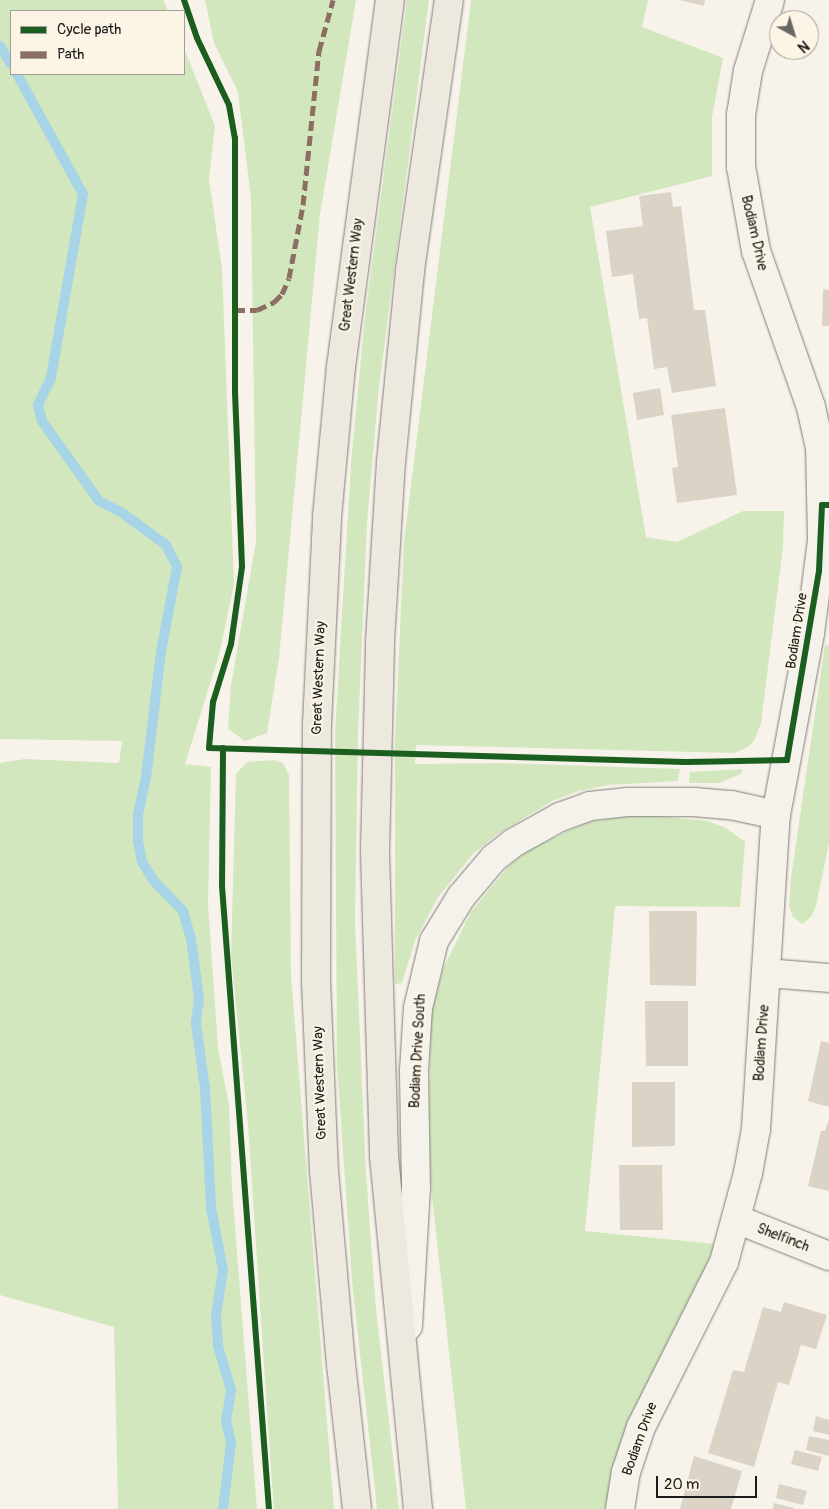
<!DOCTYPE html>
<style>
body{margin:0}
#map{position:relative;width:829px;height:1509px;overflow:hidden;background:#f7f3ea;font-family:Pangolin,sans-serif}
div>[style]{position:absolute}
.green>*{inset:0;background:#d3e7be}
.stream>*{height:10px;margin:-5px;padding:0 5px;transform-origin:5px;border-radius:5px;background:#a7d4e6}
.building>*{inset:0;background:#dad3c6}
.roads{filter:drop-shadow(0 0 1px #7f7d79) drop-shadow(0 0 1px #7f7d79)}
.minor>*{height:28px;margin:-14px;padding:0 14px;transform-origin:14px;border-radius:14px;background:#f5f2ec}
.major>*{height:28px;margin:-14px;padding:0 14px;transform-origin:14px;border-radius:14px;background:#eee9df}
.quiet>*{height:5px;margin-top:-2.5px;transform-origin:0;background:repeating-linear-gradient(90deg,#8d6e63 0 10px,transparent 0 15px)}
.cycleway>*{height:6px;margin:-3px;padding:0 3px;transform-origin:3px;border-radius:3px;background:#1b5e20}
span{translate:-50% -50%;white-space:nowrap;text-align:center;line-height:1.15;-webkit-text-stroke:4px #fcf5e5;paint-order:stroke}
.street-label{font-size:14px;color:#1c1c1c}
.legend{position:absolute;left:10px;top:10px;width:175px;height:65px;box-sizing:border-box;background:#fcf5e5;border:1px solid #a29e95;margin:0;padding:6px 9px;list-style:none;font-size:15px;color:#1c1c1c}
.legend li{display:flex;align-items:center;gap:10px;height:25px}
.legend b{width:25px;border:1px solid #a29e95}
.north{position:absolute;left:769px;top:10px;width:50px;height:50px;box-sizing:border-box;background:#fcf5e5;border:1px solid #a29e95;border-radius:50%;rotate:141deg;font-size:14px;font-weight:700;line-height:20px;text-align:center;color:#1c1c1c}
.north::after{content:'';display:block;margin:auto;width:18px;height:22px;background:#696764;clip-path:polygon(50% 0,100% 100%,50% 72%,0 100%)}
.scale{position:absolute;left:656px;top:1476px;width:101px;height:22px;box-sizing:border-box;border:2px solid #1c1c1c;border-top:0;padding-left:6px;font-size:15px;line-height:18px;white-space:nowrap;color:#1c1c1c;-webkit-text-stroke:4px #fcf5e5;paint-order:stroke}
</style>
<div id="map">
<div class="green">
<div style="clip-path:polygon(0 0,163px 0,168px 11px,11px 11px,11px 74px,184px 74px,184px 48px,215px 126px,209px 179px,222px 269px,234px 584px,219px 655px,185px 764px,211px 767px,208px 904px,218px 1048px,229px 1105px,232px 1188px,257px 1509px,118px 1509px,114px 1327px,0 1295px,0 763px,25px 759px,119px 763px,122px 741px,0 739px)"></div>
<div style="clip-path:polygon(205px 0,356px 0,320px 214px,279px 658px,267px 733px,245px 741px,228px 729px,231px 685px,256px 542px,251px 199px,238px 92px,214px 43px)"></div>
<div style="clip-path:polygon(407px 0,429px 0,379px 387px,367px 523px,358px 734px,355px 921px,366px 1173px,376px 1309px,399px 1509px,377px 1509px,352px 1281px,337px 1065px,335px 733px,351px 462px,365px 317px)"></div>
<div style="clip-path:polygon(471px 0,648px 0,642px 27px,723px 58px,712px 117px,712px 176px,590px 207px,646px 537px,677px 542px,743px 511px,784px 511px,783px 547px,761px 723px,754px 741px,746px 748px,734px 753px,416px 745px,415px 764px,502px 763px,680px 769px,678px 781px,609px 785px,578px 791px,552px 801px,496px 835px,473px 854px,438px 897px,415px 941px,402px 983px,395px 984px,395px 741px,404px 542px)"></div>
<div style="clip-path:polygon(825px 645px,829px 646px,829px 843px,816px 906px,811px 917px,802px 924px,793px 917px,789px 906px,791px 878px)"></div>
<div style="clip-path:polygon(274px 760px,283px 763px,289px 775px,291px 975px,334px 1509px,274px 1509px,270px 1455px,248px 1125px,231px 954px,236px 774px,247px 762px)"></div>
<div style="clip-path:polygon(743px 769px,741px 774px,719px 783px,689px 783px,690px 772px)"></div>
<div style="clip-path:polygon(638px 814px,707px 821px,726px 828px,745px 842px,740px 907px,615px 906px,585px 1231px,716px 1244px,608px 1509px,466px 1509px,429px 1168px,430px 1020px,436px 995px,443px 969px,471px 912px,509px 866px,527px 851px,585px 823px)"></div>
</div>
<div class="stream">
<div style="left:0;top:46px;width:21px;rotate:59deg"></div>
<div style="left:17px;top:74px;width:137px;rotate:61.2deg"></div>
<div style="left:83px;top:194px;width:187px;rotate:99.9deg"></div>
<div style="left:51px;top:378px;width:30px;rotate:116deg"></div>
<div style="left:38px;top:405px;width:16px;rotate:76deg"></div>
<div style="left:42px;top:421px;width:98px;rotate:54.5deg"></div>
<div style="left:99px;top:501px;width:25px;rotate:27deg"></div>
<div style="left:121px;top:512px;width:56px;rotate:36.3deg"></div>
<div style="left:166px;top:545px;width:25px;rotate:63deg"></div>
<div style="left:177px;top:567px;width:86px;rotate:100.7deg"></div>
<div style="left:161px;top:652px;width:126px;rotate:96.8deg"></div>
<div style="left:146px;top:777px;width:39px;rotate:102deg"></div>
<div style="left:138px;top:815px;width:26px;rotate:90deg"></div>
<div style="left:138px;top:841px;width:21px;rotate:79deg"></div>
<div style="left:142px;top:862px;width:22px;rotate:58deg"></div>
<div style="left:154px;top:881px;width:42px;rotate:46deg"></div>
<div style="left:183px;top:911px;width:29px;rotate:74deg"></div>
<div style="left:191px;top:939px;width:60px;rotate:82.3deg"></div>
<div style="left:199px;top:998px;width:26px;rotate:97deg"></div>
<div style="left:196px;top:1024px;width:65px;rotate:82deg"></div>
<div style="left:205px;top:1088px;width:120px;rotate:87.1deg"></div>
<div style="left:211px;top:1208px;width:63px;rotate:79deg"></div>
<div style="left:223px;top:1270px;width:46px;rotate:98.8deg"></div>
<div style="left:216px;top:1315px;width:31px;rotate:86deg"></div>
<div style="left:218px;top:1346px;width:46px;rotate:73.5deg"></div>
<div style="left:231px;top:1390px;width:31px;rotate:99deg"></div>
<div style="left:226px;top:1421px;width:23px;rotate:77deg"></div>
<div style="left:231px;top:1443px;width:66px;rotate:96.9deg"></div>
</div>
<div class="building">
<div style="clip-path:polygon(680px 0,705px 0,704px 6px)"></div>
<div style="clip-path:polygon(671px 192px,673px 207px,681px 206px,694px 310px,705px 310px,716px 386px,672px 393px,667px 367px,654px 369px,647px 318px,639px 319px,633px 274px,612px 277px,606px 231px,643px 226px,639px 196px)"></div>
<div style="clip-path:polygon(823px 289px,829px 290px,829px 326px,822px 326px)"></div>
<div style="clip-path:polygon(660px 388px,664px 415px,637px 420px,633px 393px)"></div>
<div style="clip-path:polygon(725px 408px,737px 495px,677px 503px,672px 468px,678px 467px,671px 415px)"></div>
<div style="clip-path:polygon(649px 911px,697px 911px,696px 986px,650px 985px)"></div>
<div style="clip-path:polygon(645px 1001px,688px 1001px,688px 1066px,646px 1066px)"></div>
<div style="clip-path:polygon(821px 1041px,829px 1043px,829px 1107px,808px 1101px)"></div>
<div style="clip-path:polygon(632px 1082px,675px 1082px,675px 1146px,632px 1147px)"></div>
<div style="clip-path:polygon(829px 1119px,829px 1191px,808px 1186px,821px 1131px,825px 1131px)"></div>
<div style="clip-path:polygon(619px 1165px,662px 1165px,663px 1230px,620px 1230px)"></div>
<div style="clip-path:polygon(784px 1302px,827px 1315px,816px 1349px,801px 1345px,789px 1385px,778px 1382px,754px 1467px,708px 1453px,733px 1370px,744px 1372px,763px 1307px,781px 1312px)"></div>
<div style="clip-path:polygon(816px 1416px,829px 1420px,829px 1435px,813px 1431px)"></div>
<div style="clip-path:polygon(809px 1436px,829px 1440px,829px 1456px,806px 1450px)"></div>
<div style="clip-path:polygon(795px 1450px,822px 1457px,818px 1471px,791px 1464px)"></div>
<div style="clip-path:polygon(694px 1456px,742px 1471px,731px 1509px,680px 1509px)"></div>
<div style="clip-path:polygon(779px 1484px,807px 1491px,803px 1505px,776px 1498px)"></div>
<div style="clip-path:polygon(774px 1503px,794px 1508px,794px 1509px,773px 1509px)"></div>
</div>
<div class="roads">
<div class="minor">
<div style="left:767px;top:973px;width:62px;rotate:4.6deg"></div>
<div style="left:736px;top:1219px;width:100px;rotate:21.7deg"></div>
<div style="left:408px;top:1326px;width:138px;rotate:-86.7deg"></div>
<div style="left:416px;top:1188px;width:117px;rotate:-91deg"></div>
<div style="left:414px;top:1071px;width:63px;rotate:-86.4deg"></div>
<div style="left:418px;top:1008px;width:69px;rotate:-76.6deg"></div>
<div style="left:434px;top:941px;width:52px;rotate:-58.5deg"></div>
<div style="left:461px;top:897px;width:51px;rotate:-49.8deg"></div>
<div style="left:494px;top:858px;width:24px;rotate:-38deg"></div>
<div style="left:513px;top:843px;width:54px;rotate:-29deg"></div>
<div style="left:560px;top:817px;width:32px;rotate:-20deg"></div>
<div style="left:590px;top:806px;width:37px;rotate:-6deg"></div>
<div style="left:627px;top:802px;width:67px"></div>
<div style="left:694px;top:802px;width:37px;rotate:5deg"></div>
<div style="left:731px;top:805px;width:46px;rotate:12.5deg"></div>
<div style="left:620px;top:1509px;width:37px;rotate:-81deg"></div>
<div style="left:626px;top:1472px;width:47px;rotate:-71.6deg"></div>
<div style="left:641px;top:1427px;width:185px;rotate:-63.3deg"></div>
<div style="left:724px;top:1262px;width:92px;rotate:-74.9deg"></div>
<div style="left:748px;top:1173px;width:45px;rotate:-79.7deg"></div>
<div style="left:756px;top:1129px;width:315px;rotate:-86.4deg"></div>
<div style="left:776px;top:815px;width:185px;rotate:-79.4deg"></div>
<div style="left:810px;top:633px;width:94px;rotate:-82.6deg"></div>
<div style="left:822px;top:540px;width:92px;rotate:-91.2deg"></div>
<div style="left:820px;top:448px;width:42px;rotate:-102.4deg"></div>
<div style="left:811px;top:407px;width:165px;rotate:-109.4deg"></div>
<div style="left:756px;top:251px;width:85px;rotate:-100.1deg"></div>
<div style="left:741px;top:167px;width:52px;rotate:-90deg"></div>
<div style="left:741px;top:115px;width:45px;rotate:-81deg"></div>
<div style="left:748px;top:71px;width:74px;rotate:-72.8deg"></div>
</div>
<div class="major">
<div style="left:357px;top:1509px;width:145px;rotate:-96.3deg"></div>
<div style="left:341px;top:1365px;width:194px;rotate:-95deg"></div>
<div style="left:324px;top:1172px;width:189px;rotate:-92.4deg"></div>
<div style="left:316px;top:983px;width:259px;rotate:-89.8deg"></div>
<div style="left:317px;top:724px;width:207px;rotate:-87.2deg"></div>
<div style="left:327px;top:517px;width:151px;rotate:-84.7deg"></div>
<div style="left:341px;top:367px;width:370px;rotate:-82.4deg"></div>
<div style="left:418px;top:1509px;width:355px;rotate:-95.5deg"></div>
<div style="left:384px;top:1156px;width:305px;rotate:-91.7deg"></div>
<div style="left:375px;top:851px;width:210px;rotate:-88.6deg"></div>
<div style="left:380px;top:641px;width:179px;rotate:-86.5deg"></div>
<div style="left:391px;top:462px;width:193px;rotate:-84.3deg"></div>
<div style="left:410px;top:270px;width:273px;rotate:-81.8deg"></div>
</div>
</div>
<div class="quiet">
<div style="left:235px;top:310px;width:22px"></div>
<div style="left:257px;top:310px;width:19px;rotate:-25deg"></div>
<div style="left:274px;top:302px;width:11px;rotate:-45deg"></div>
<div style="left:282px;top:294px;width:17px;rotate:-66deg"></div>
<div style="left:289px;top:278px;width:74px;rotate:-79.1deg"></div>
<div style="left:303px;top:205px;width:155px;rotate:-84.1deg"></div>
<div style="left:319px;top:51px;width:53px;rotate:-74.6deg"></div>
</div>
<div class="cycleway">
<div style="left:184px;top:0;width:40px;rotate:71.1deg"></div>
<div style="left:197px;top:38px;width:74px;rotate:64.5deg"></div>
<div style="left:229px;top:105px;width:34px;rotate:80deg"></div>
<div style="left:235px;top:138px;width:254px;rotate:90deg"></div>
<div style="left:235px;top:392px;width:175px;rotate:87.7deg"></div>
<div style="left:242px;top:567px;width:78px;rotate:98.1deg"></div>
<div style="left:231px;top:644px;width:61px;rotate:107.2deg"></div>
<div style="left:213px;top:702px;width:46px;rotate:95deg"></div>
<div style="left:209px;top:748px;width:476px;rotate:1.7deg"></div>
<div style="left:685px;top:762px;width:102px;rotate:-1.1deg"></div>
<div style="left:787px;top:760px;width:192px;rotate:-80.4deg"></div>
<div style="left:819px;top:571px;width:66px;rotate:-87.4deg"></div>
<div style="left:822px;top:505px;width:7px"></div>
<div style="left:223px;top:748px;width:138px;rotate:90.4deg"></div>
<div style="left:222px;top:886px;width:625px;rotate:85.69deg"></div>
</div>
<div class="street-label">
<span style="left:754px;top:233px;rotate:77deg">Bodiam Drive</span>
<span style="left:352px;top:275px;rotate:-83deg">Great Western Way</span>
<span style="left:797px;top:631px;rotate:-81deg">Bodiam Drive</span>
<span style="left:319px;top:678px;rotate:-88deg">Great Western Way</span>
<span style="left:762px;top:1043px;rotate:-86deg">Bodiam Drive</span>
<span style="left:418px;top:1051px;rotate:-87deg">Bodiam Drive South</span>
<span style="left:320px;top:1083px;rotate:-92deg">Great Western Way</span>
<span style="left:783px;top:1238px;rotate:21deg">Shelfinch</span>
<span style="left:640px;top:1439px;rotate:-70deg">Bodiam Drive</span>
</div>
<ul class="legend">
<li><b style="height:6px;background:#1b5e20"></b>Cycle path</li>
<li><b style="height:6px;background:#8d6e63"></b>Path</li>
</ul>
<div class="north">N</div>
<div class="scale">20 m</div>
</div>
